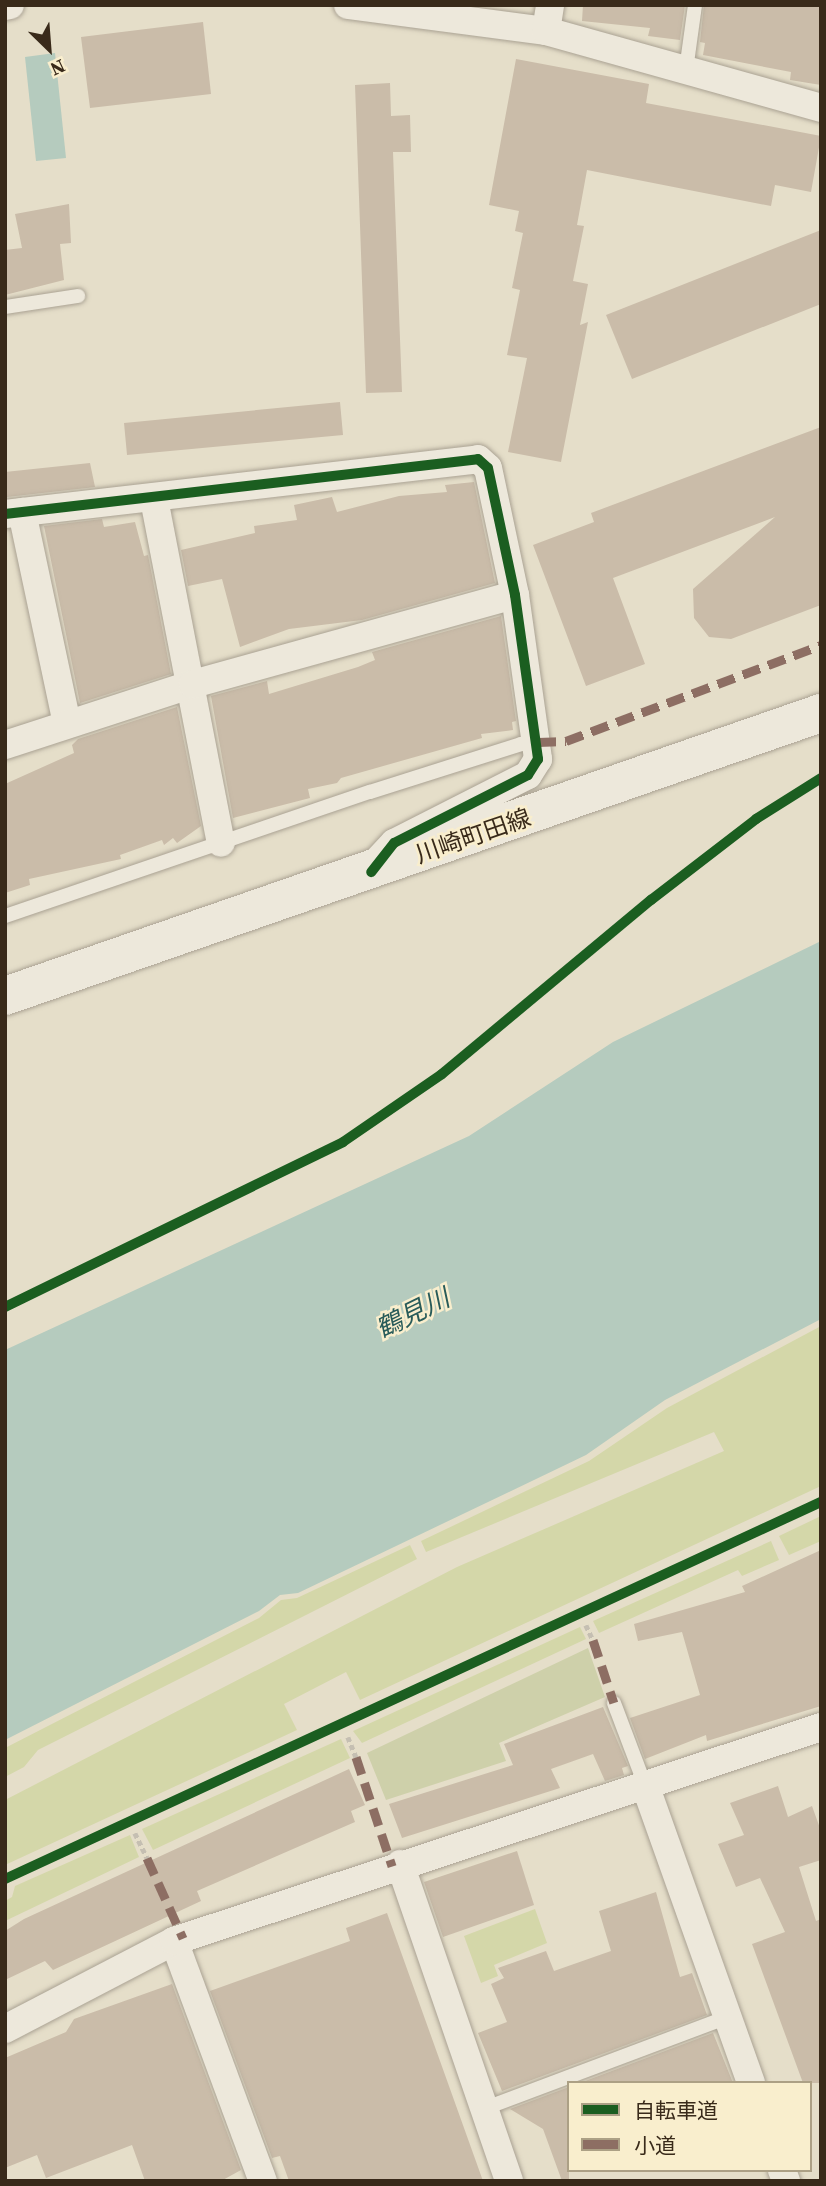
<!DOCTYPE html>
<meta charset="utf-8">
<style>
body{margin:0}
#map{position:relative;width:826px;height:2186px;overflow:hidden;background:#e5dec9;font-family:"Source Serif 4","Noto Sans JP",serif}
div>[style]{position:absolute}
.green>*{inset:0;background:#d4d7a9}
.cemetery>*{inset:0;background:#ced0aa}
.water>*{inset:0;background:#b5cbbe}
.building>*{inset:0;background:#cabca9}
.path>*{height:4.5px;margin-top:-2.25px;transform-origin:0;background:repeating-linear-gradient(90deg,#c5bfb2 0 5px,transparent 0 8.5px)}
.roads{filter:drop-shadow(0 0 2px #aaa293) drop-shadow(0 0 2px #aaa293)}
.service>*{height:14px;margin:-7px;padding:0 7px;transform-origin:7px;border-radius:7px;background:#ede8db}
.minor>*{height:28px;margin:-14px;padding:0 14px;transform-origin:14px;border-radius:14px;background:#ede8db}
.secondary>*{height:38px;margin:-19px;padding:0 19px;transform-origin:19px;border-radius:19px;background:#ede8db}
.quiet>*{height:9px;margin-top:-4.5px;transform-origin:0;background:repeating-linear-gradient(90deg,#8d6e63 0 18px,transparent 0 27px)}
.cycleway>*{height:10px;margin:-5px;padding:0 5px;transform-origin:5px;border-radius:5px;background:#1b5e20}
span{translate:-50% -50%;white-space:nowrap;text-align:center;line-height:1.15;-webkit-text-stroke:5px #f9eecd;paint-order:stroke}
.street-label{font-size:24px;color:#392a1a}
.water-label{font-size:26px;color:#285b59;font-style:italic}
.frame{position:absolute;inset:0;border:7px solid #392a1a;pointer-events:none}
.legend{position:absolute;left:567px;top:2081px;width:245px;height:91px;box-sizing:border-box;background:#f9eecd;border:2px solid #aca085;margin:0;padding:9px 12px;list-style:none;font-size:21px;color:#392a1a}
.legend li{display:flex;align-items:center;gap:14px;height:35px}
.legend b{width:35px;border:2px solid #aca085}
.north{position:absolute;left:14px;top:14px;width:70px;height:70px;-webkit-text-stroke:5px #f9eecd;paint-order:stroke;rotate:155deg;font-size:19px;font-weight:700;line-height:28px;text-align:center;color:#392a1a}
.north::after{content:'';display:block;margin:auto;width:24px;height:32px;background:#392a1a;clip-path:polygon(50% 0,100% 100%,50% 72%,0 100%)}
</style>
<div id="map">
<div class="green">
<div style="clip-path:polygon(821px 1326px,821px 1486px,360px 1700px,346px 1672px,284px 1704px,297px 1730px,5px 1865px,5px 1800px,457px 1567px,724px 1451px,714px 1432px,426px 1552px,421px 1541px,589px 1461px,667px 1408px)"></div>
<div style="clip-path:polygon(821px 1516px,821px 1541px,789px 1555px,779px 1536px)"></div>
<div style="clip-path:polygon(771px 1541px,779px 1560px,742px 1576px,738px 1570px,599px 1633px,593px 1621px)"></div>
<div style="clip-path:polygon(410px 1545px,417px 1559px,38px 1750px,24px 1767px,5px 1777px,5px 1748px,259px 1618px,281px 1600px,297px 1598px)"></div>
<div style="clip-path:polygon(580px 1627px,586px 1639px,362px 1743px,353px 1731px)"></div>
<div style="clip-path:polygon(341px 1739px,350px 1758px,153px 1850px,142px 1829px)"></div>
<div style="clip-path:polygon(130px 1835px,139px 1857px,5px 1921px,5px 1901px,12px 1897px,15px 1886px)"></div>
<div style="clip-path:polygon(535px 1909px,547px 1943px,494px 1965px,498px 1976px,481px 1983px,464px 1936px)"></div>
</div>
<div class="cemetery">
<div style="clip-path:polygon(588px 1648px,605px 1697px,499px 1743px,506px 1761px,386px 1800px,367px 1753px)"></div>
</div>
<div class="water">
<div style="clip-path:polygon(55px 53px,66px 158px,36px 161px,25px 57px)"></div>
<div style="clip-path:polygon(821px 941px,821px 1319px,665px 1400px,586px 1455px,298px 1593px,280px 1595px,259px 1611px,5px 1740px,5px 1350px,469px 1136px,613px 1042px)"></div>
</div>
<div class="building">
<div style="clip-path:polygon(583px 5px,685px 5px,680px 40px,648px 36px,650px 28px,582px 21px)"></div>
<div style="clip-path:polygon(704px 5px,821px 5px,821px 85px,790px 80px,791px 72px,703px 55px,705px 43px,700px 42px)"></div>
<div style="clip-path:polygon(203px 22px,211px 94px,90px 108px,81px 37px)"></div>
<div style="clip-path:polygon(516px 59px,649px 84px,646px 103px,821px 136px,811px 192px,775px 185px,771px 206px,587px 170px,577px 225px,584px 226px,573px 281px,588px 284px,580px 325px,588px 322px,561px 462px,508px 452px,527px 358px,507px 355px,520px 290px,512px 288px,523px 233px,515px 231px,519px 211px,489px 205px)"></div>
<div style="clip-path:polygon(390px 83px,391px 116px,410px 115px,411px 152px,393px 152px,402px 392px,366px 393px,355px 85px)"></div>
<div style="clip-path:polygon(69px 204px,71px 243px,60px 244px,64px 280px,5px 295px,5px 250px,22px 248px,15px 214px)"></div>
<div style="clip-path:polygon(821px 230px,821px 304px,632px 379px,606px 315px)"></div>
<div style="clip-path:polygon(340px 402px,343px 435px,127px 455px,124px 423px)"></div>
<div style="clip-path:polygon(821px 427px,821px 605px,731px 639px,709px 637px,694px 618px,693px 589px,775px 517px,613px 578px,645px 664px,586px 686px,533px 545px,594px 522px,591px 513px)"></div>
<div style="clip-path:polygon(90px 463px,95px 487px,7px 497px,5px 472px)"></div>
<div style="clip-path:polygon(474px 482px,495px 583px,362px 620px,289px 629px,240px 647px,222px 579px,188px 586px,181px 550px,255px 533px,254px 526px,297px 520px,294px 505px,332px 497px,337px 512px,399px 496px,447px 492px,445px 485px)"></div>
<div style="clip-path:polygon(102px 519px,104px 527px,135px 522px,144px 556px,148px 555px,171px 674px,80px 703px,44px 526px)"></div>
<div style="clip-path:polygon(501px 616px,516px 721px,512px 722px,513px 730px,481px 734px,482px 738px,341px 778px,337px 783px,308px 789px,310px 798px,233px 818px,211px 696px,267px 681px,269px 694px,358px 667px,375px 660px,372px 652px)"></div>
<div style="clip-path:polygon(177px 707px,201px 826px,177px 843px,173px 838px,164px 845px,162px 840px,120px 855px,121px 859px,29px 879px,30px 885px,5px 893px,5px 784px,74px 753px,72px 745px,78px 739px)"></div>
<div style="clip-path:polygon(821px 1550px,821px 1706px,707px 1741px,706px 1735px,645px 1759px,630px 1718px,700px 1695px,682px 1632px,638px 1641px,634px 1624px,745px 1592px,742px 1586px)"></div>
<div style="clip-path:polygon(603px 1707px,628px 1766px,622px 1768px,624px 1775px,605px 1781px,593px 1754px,551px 1769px,560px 1788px,402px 1838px,389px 1804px,513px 1765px,504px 1744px)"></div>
<div style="clip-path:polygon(349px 1769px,365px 1805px,351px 1811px,355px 1822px,197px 1891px,201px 1901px,53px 1970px,45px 1961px,5px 1980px,5px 1931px,24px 1919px)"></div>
<div style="clip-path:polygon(778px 1786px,788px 1817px,812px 1806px,821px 1831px,821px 1860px,799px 1867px,816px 1921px,821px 1919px,821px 2083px,803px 2083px,752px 1944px,785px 1932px,760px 1878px,736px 1887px,718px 1844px,744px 1835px,730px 1803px)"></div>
<div style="clip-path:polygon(517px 1851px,534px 1905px,443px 1937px,424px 1882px)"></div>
<div style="clip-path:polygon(656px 1892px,680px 1977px,692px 1973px,707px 2015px,502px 2091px,478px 2033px,507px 2022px,491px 1984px,504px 1978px,498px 1968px,546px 1951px,554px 1971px,611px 1951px,599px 1911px)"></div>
<div style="clip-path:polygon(387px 1913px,483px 2181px,289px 2181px,280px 2156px,272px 2158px,210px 1991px,350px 1941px,346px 1928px)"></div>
<div style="clip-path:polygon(172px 1984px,241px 2170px,221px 2181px,145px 2181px,132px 2145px,46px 2178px,37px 2155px,5px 2168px,5px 2058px,66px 2032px,74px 2019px)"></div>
<div style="clip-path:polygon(713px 2033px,733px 2083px,580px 2083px)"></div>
<div style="clip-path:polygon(569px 2087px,569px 2181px,562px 2181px,543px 2129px,510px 2109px)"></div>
</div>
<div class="path">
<div style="left:586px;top:1625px;width:17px;rotate:65deg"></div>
<div style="left:348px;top:1737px;width:22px;rotate:68deg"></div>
<div style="left:135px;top:1833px;width:28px;rotate:64deg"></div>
</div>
<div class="roads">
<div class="service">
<div style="left:686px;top:70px;width:66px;rotate:-82.1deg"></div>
<div style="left:5px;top:307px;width:74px;rotate:-8.6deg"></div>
<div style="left:5px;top:916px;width:385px;rotate:-18.8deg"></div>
<div style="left:370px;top:792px;width:158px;rotate:-17.6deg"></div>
<div style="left:521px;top:744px;width:17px;rotate:-7deg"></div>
<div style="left:614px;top:1703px;width:88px;rotate:69.3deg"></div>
<div style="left:483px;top:2109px;width:262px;rotate:-20.6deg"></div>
</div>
<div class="minor">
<div style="left:348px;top:5px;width:200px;rotate:7.5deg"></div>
<div style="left:546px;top:31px;width:286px;rotate:15.6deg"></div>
<div style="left:5px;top:6px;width:5px;rotate:-11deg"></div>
<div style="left:546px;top:31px;width:26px;rotate:-81deg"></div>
<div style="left:154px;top:499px;width:350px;rotate:79deg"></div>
<div style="left:22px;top:512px;width:216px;rotate:78deg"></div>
<div style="left:5px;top:514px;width:476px;rotate:-6.6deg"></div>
<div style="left:478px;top:459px;width:13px;rotate:42deg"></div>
<div style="left:488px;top:468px;width:130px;rotate:78deg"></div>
<div style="left:515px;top:595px;width:166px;rotate:82deg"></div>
<div style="left:538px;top:759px;width:19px;rotate:122deg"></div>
<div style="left:528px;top:775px;width:150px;rotate:153.1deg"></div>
<div style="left:394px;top:843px;width:25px;rotate:133deg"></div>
<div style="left:5px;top:745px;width:198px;rotate:-18deg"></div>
<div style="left:193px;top:684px;width:334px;rotate:-15.5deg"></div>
<div style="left:645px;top:1785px;width:316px;rotate:70.4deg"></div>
<div style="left:400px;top:1864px;width:335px;rotate:71deg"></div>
<div style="left:174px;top:1941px;width:256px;rotate:69.7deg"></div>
<div style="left:5px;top:2029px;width:191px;rotate:-27.5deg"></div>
<div style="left:174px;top:1941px;width:681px;rotate:-18.3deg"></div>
<div style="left:782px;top:2170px;width:12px;rotate:70deg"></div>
</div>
<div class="secondary">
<div style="left:5px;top:996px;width:864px;rotate:-19.13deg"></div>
</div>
</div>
<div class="quiet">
<div style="left:538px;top:742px;width:28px;rotate:-2deg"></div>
<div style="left:566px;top:741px;width:272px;rotate:-20.6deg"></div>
<div style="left:593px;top:1640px;width:66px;rotate:71.6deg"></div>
<div style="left:356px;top:1757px;width:115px;rotate:71.7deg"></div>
<div style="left:147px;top:1858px;width:88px;rotate:65.8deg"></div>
</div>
<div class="cycleway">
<div style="left:5px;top:514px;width:476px;rotate:-6.6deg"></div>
<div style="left:478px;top:459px;width:13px;rotate:42deg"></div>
<div style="left:488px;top:468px;width:130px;rotate:78deg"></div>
<div style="left:515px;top:595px;width:166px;rotate:82deg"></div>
<div style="left:538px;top:759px;width:19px;rotate:122deg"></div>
<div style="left:528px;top:775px;width:150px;rotate:153.1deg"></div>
<div style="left:394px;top:843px;width:37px;rotate:128deg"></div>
<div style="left:5px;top:1307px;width:376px;rotate:-26deg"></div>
<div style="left:343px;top:1142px;width:120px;rotate:-34.5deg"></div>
<div style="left:442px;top:1074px;width:272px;rotate:-39.8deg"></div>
<div style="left:651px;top:900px;width:133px;rotate:-37.6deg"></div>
<div style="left:756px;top:819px;width:77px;rotate:-32.2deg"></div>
<div style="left:5px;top:1879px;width:899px;rotate:-24.8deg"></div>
</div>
<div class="street-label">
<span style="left:473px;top:836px;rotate:-19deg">川崎町田線</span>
</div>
<div class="water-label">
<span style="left:413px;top:1314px;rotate:-26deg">鶴見川</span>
</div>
<div class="frame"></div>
<ul class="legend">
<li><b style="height:9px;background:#1b5e20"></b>自転車道</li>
<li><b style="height:9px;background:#8d6e63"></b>小道</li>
</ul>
<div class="north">N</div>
</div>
